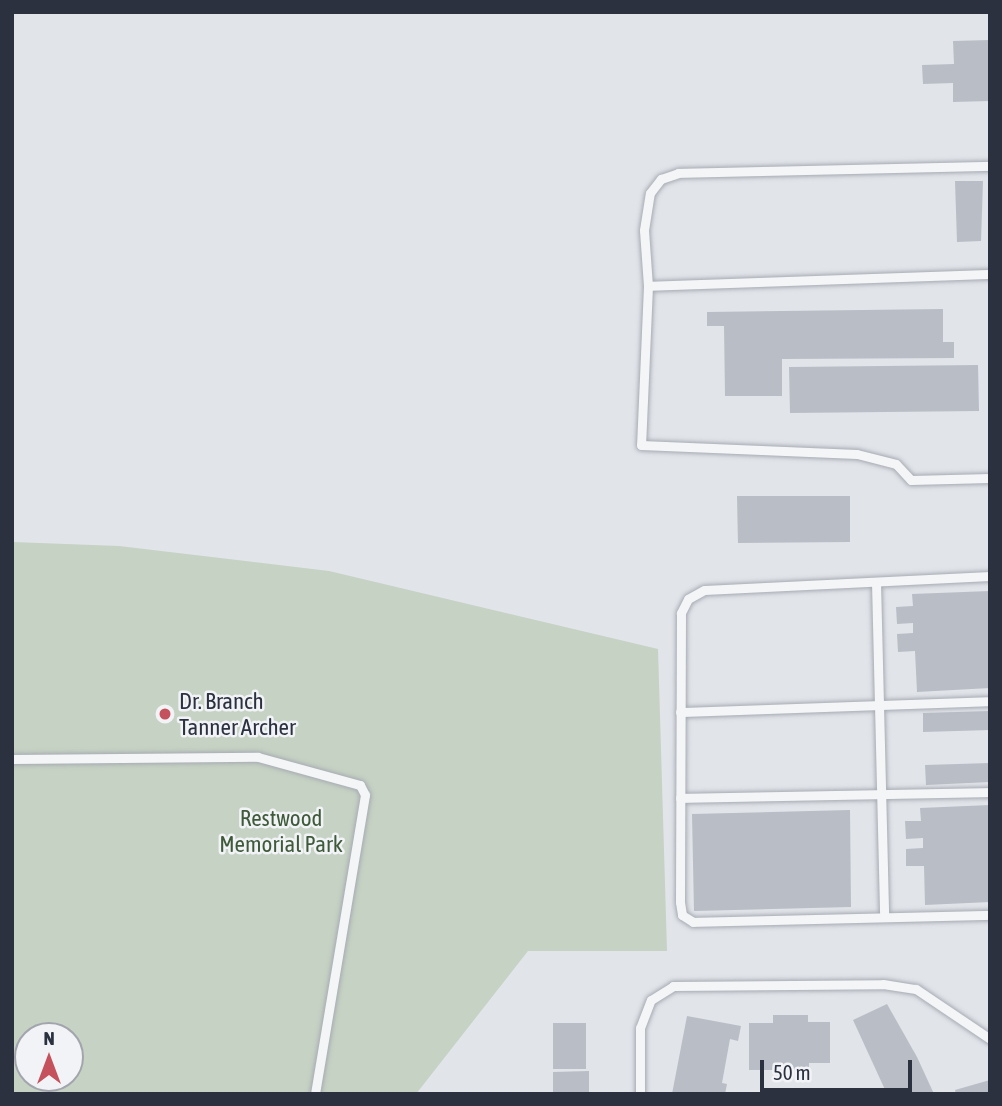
<!DOCTYPE html>
<style>
body{margin:0}
#map{position:relative;width:1002px;height:1106px;overflow:hidden;background:#e1e4e9;font-family:"Asap Condensed",sans-serif}
div>[style]{position:absolute}
.green>*{inset:0;background:#c6d2c3}
.building>*{inset:0;background:#b9bdc5}
.roads{filter:drop-shadow(0 0 2px #a7abb3) drop-shadow(0 0 2px #a7abb3)}
.lane>*{height:9px;margin:-4.5px;padding:0 4.5px;transform-origin:4.5px;border-radius:4.5px;background:#f4f5f7}
.dots>*{width:19px;height:19px;translate:-50% -50%;box-sizing:border-box;border:4px solid #f1f3f6;border-radius:50%}
span{translate:-50% -50%;white-space:nowrap;text-align:center;line-height:1.15;-webkit-text-stroke:5px #f1f3f6;paint-order:stroke}
.poi-label{font-size:23px;color:#2b313f}
.left{translate:0 -50%;text-align:left}
.park-label{font-size:23px;color:#3e5a39}
.frame{position:absolute;inset:0;border:14px solid #2b313f;pointer-events:none}
.north{position:absolute;left:14px;top:1022px;width:70px;height:70px;box-sizing:border-box;background:#f1f3f6;border:2px solid #a2a5ad;border-radius:50%;rotate:0deg;font-size:19px;font-weight:700;line-height:28px;text-align:center;color:#2b313f}
.north::after{content:'';display:block;margin:auto;width:24px;height:32px;background:#c4515b;clip-path:polygon(50% 0,100% 100%,50% 72%,0 100%)}
.scale{position:absolute;left:760px;top:1060px;width:152px;height:32px;box-sizing:border-box;border:4px solid #2b313f;border-top:0;padding-left:9px;font-size:21px;line-height:24px;white-space:nowrap;color:#2b313f;-webkit-text-stroke:5px #f1f3f6;paint-order:stroke}
</style>
<div id="map">
<div class="green">
<div style="clip-path:polygon(evenodd,12px 542px,119px 546px,329px 571px,658px 649px,667px 951px,528px 951px,416px 1094px,12px 1094px,12px 542px,28px 1036px,70px 1036px,70px 1078px,28px 1078px,28px 1036px)"></div>
</div>
<div class="building">
<div style="clip-path:polygon(990px 40px,990px 101px,953px 102px,953px 83px,923px 84px,922px 65px,954px 64px,953px 41px)"></div>
<div style="clip-path:polygon(955px 181px,983px 181px,981px 241px,957px 242px)"></div>
<div style="clip-path:polygon(943px 309px,943px 342px,954px 342px,954px 358px,782px 359px,782px 396px,725px 396px,724px 326px,707px 326px,707px 312px)"></div>
<div style="clip-path:polygon(978px 365px,979px 411px,790px 413px,789px 367px)"></div>
<div style="clip-path:polygon(737px 496px,850px 496px,850px 542px,738px 543px)"></div>
<div style="clip-path:polygon(990px 591px,990px 688px,917px 692px,915px 651px,898px 652px,897px 634px,913px 633px,913px 623px,897px 624px,896px 607px,913px 606px,912px 594px)"></div>
<div style="clip-path:polygon(990px 711px,990px 730px,923px 732px,923px 713px)"></div>
<div style="clip-path:polygon(990px 763px,990px 782px,926px 785px,925px 765px)"></div>
<div style="clip-path:polygon(990px 805px,990px 902px,925px 905px,924px 866px,906px 866px,906px 849px,923px 848px,923px 838px,906px 839px,905px 821px,921px 821px,920px 808px)"></div>
<div style="clip-path:polygon(850px 810px,851px 907px,694px 911px,692px 814px)"></div>
<div style="clip-path:polygon(887px 1004px,917px 1057px,934px 1094px,887px 1094px,853px 1020px)"></div>
<div style="clip-path:polygon(773px 1015px,808px 1015px,808px 1022px,830px 1022px,830px 1063px,809px 1063px,809px 1070px,749px 1070px,749px 1023px,773px 1023px)"></div>
<div style="clip-path:polygon(687px 1016px,741px 1026px,738px 1041px,730px 1039px,722px 1083px,727px 1084px,725px 1094px,672px 1094px)"></div>
<div style="clip-path:polygon(553px 1023px,586px 1023px,586px 1069px,553px 1069px)"></div>
<div style="clip-path:polygon(589px 1071px,589px 1094px,553px 1094px,553px 1072px)"></div>
<div style="clip-path:polygon(990px 1080px,990px 1094px,956px 1094px,955px 1090px)"></div>
</div>
<div class="roads">
<div class="lane">
<div style="left:990px;top:274px;width:342px;rotate:178deg"></div>
<div style="left:648px;top:286px;width:159px;rotate:92.5deg"></div>
<div style="left:641px;top:445px;width:216px;rotate:2.4deg"></div>
<div style="left:857px;top:454px;width:40px;rotate:14.4deg"></div>
<div style="left:896px;top:464px;width:22px;rotate:47deg"></div>
<div style="left:911px;top:480px;width:79px;rotate:-1.5deg"></div>
<div style="left:648px;top:286px;width:56px;rotate:-94.1deg"></div>
<div style="left:644px;top:230px;width:37px;rotate:-81deg"></div>
<div style="left:650px;top:193px;width:18px;rotate:-52deg"></div>
<div style="left:661px;top:179px;width:18px;rotate:-19deg"></div>
<div style="left:678px;top:173px;width:312px;rotate:-1.3deg"></div>
<div style="left:990px;top:576px;width:286px;rotate:177.2deg"></div>
<div style="left:704px;top:590px;width:18px;rotate:151deg"></div>
<div style="left:688px;top:599px;width:16px;rotate:117deg"></div>
<div style="left:681px;top:613px;width:289px;rotate:90.2deg"></div>
<div style="left:680px;top:902px;width:13px;rotate:81deg"></div>
<div style="left:682px;top:915px;width:13px;rotate:32deg"></div>
<div style="left:693px;top:922px;width:297px;rotate:-1.4deg"></div>
<div style="left:876px;top:582px;width:335px;rotate:88.6deg"></div>
<div style="left:680px;top:712px;width:310px;rotate:-2deg"></div>
<div style="left:12px;top:759px;width:246px;rotate:-0.5deg"></div>
<div style="left:258px;top:757px;width:106px;rotate:15.4deg"></div>
<div style="left:360px;top:785px;width:11px;rotate:63deg"></div>
<div style="left:365px;top:795px;width:303px;rotate:99.5deg"></div>
<div style="left:680px;top:798px;width:310px;rotate:-1.1deg"></div>
<div style="left:640px;top:1094px;width:66px;rotate:-90deg"></div>
<div style="left:640px;top:1028px;width:30px;rotate:-69deg"></div>
<div style="left:651px;top:1000px;width:26px;rotate:-32deg"></div>
<div style="left:673px;top:986px;width:210px;rotate:-0.5deg"></div>
<div style="left:883px;top:984px;width:33px;rotate:9deg"></div>
<div style="left:916px;top:989px;width:89px;rotate:34deg"></div>
</div>
</div>
<div class="dots">
<div style="left:165px;top:714px;background:#c4515b"></div>
</div>
<div class="poi-label">
<span class="left" style="left:179px;top:714px">Dr. Branch<br>Tanner Archer</span>
</div>
<div class="park-label">
<span style="left:281px;top:831px">Restwood<br>Memorial Park</span>
</div>
<div class="frame"></div>
<div class="north">N</div>
<div class="scale">50 m</div>
</div>
